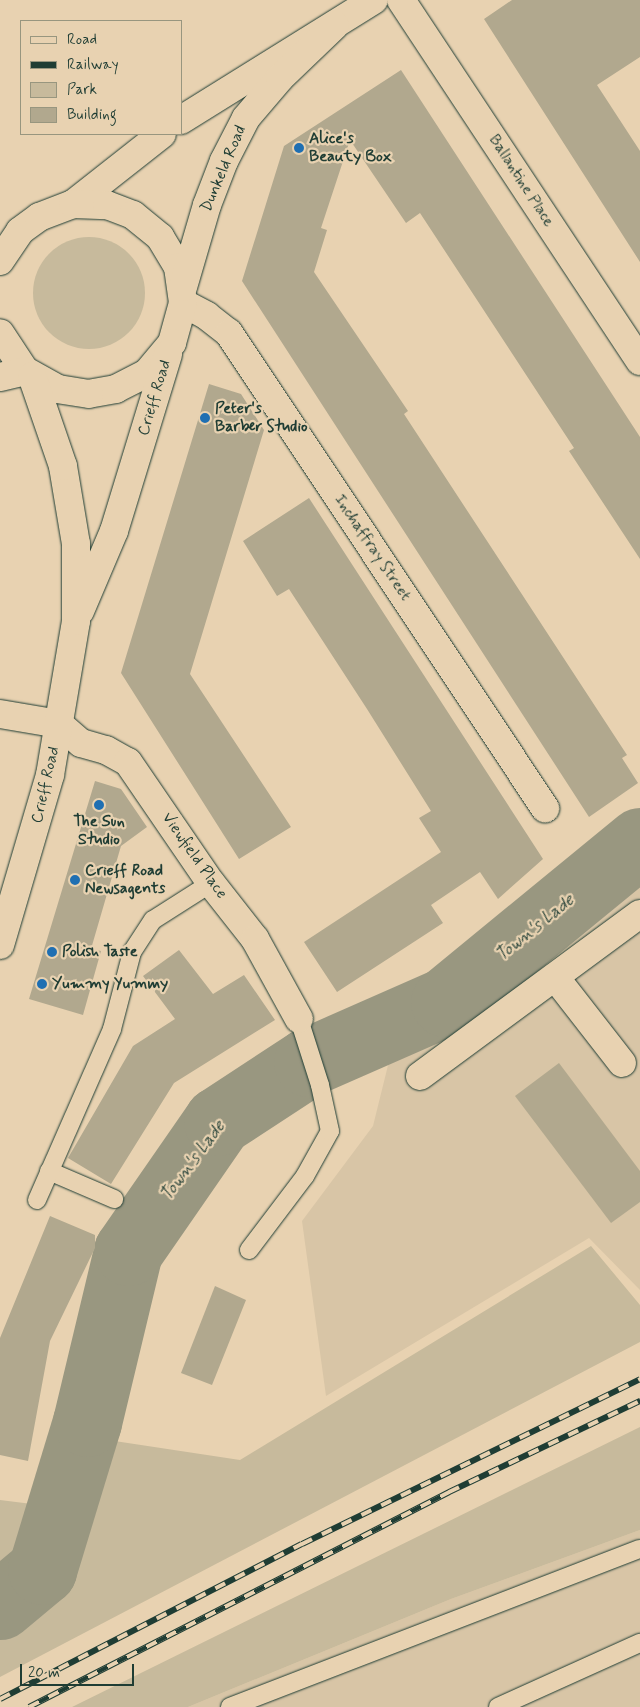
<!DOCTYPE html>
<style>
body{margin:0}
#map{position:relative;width:640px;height:1707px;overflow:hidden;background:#e8d2b1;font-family:Mynerve,sans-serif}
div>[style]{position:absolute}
.built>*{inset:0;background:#d8c5a6}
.green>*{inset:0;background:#c7ba9c}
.round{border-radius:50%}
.river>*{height:69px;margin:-34.5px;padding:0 34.5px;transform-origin:34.5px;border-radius:34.5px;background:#999780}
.building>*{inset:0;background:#b1a88e}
.roads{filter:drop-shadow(0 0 1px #1f3d34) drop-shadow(0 0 1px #1f3d34)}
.lane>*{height:18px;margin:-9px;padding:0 9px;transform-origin:9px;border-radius:9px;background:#e8d2b1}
.street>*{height:28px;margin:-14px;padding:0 14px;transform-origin:14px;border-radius:14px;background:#e8d2b1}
.primary>*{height:28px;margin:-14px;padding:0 14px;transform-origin:14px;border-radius:14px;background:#e8d2b1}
.rail>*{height:5.5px;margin-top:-2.75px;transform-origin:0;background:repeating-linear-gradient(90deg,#e8d2b1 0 11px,#1f3d34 0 22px);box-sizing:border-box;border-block:1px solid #1f3d34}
.dots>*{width:14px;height:14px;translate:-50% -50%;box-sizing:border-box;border:2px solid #e8d2b1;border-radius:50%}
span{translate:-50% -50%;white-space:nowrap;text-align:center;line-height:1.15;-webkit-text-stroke:4.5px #e8d2b1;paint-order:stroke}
.poi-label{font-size:16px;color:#1f3d34;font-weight:700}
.left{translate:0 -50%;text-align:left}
.street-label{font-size:16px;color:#1f3d34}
.water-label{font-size:18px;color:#314a3f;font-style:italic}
.legend{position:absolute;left:20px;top:20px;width:162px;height:115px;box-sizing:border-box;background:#e8d2b1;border:1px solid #98967f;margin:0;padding:6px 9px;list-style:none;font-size:15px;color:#1f3d34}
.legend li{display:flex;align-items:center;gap:10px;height:25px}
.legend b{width:25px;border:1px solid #98967f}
.scale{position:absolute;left:20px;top:1664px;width:114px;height:22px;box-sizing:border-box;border:2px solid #1f3d34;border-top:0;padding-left:6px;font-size:15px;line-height:18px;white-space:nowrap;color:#1f3d34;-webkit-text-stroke:4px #e8d2b1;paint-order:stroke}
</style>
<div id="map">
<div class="built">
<div style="clip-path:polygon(640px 861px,640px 1290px,589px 1238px,326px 1396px,302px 1221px,373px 1126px,395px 1037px)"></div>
<div style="clip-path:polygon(640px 1530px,640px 1707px,188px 1707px,451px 1599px)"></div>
</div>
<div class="green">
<div class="round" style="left:33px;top:237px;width:112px;height:112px"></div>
<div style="clip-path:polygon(591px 1246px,640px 1305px,640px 1342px,0 1677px,0 1500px,32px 1504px,108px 1440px,240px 1460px)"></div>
<div style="clip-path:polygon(640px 1427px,640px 1530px,451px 1599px,188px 1707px,72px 1707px)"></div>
</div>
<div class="river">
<div style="left:0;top:1605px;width:55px;rotate:-39.8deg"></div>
<div style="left:42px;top:1570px;width:155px;rotate:-73.1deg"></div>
<div style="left:87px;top:1422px;width:176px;rotate:-76.5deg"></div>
<div style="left:128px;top:1251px;width:158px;rotate:-55.3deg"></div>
<div style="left:218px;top:1121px;width:108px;rotate:-33.2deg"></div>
<div style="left:308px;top:1062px;width:150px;rotate:-23.7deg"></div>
<div style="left:445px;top:1002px;width:252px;rotate:-39.4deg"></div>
</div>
<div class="building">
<div style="clip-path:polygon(512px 0,640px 0,640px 57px,597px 85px,640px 151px,640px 262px,484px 19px)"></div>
<div style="clip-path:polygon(401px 70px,640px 437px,640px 559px,569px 451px,574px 448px,420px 213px,406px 223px,350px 140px,321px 228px,327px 230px,314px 272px,408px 411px,404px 414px,627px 755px,622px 758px,638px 783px,589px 817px,242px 281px,284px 146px)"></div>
<div style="clip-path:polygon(209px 384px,241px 394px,264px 430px,190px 674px,291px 827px,239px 859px,121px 673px)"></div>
<div style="clip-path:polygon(309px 498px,543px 859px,498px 899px,480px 872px,431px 905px,443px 923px,337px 992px,304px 942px,441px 852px,419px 818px,431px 811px,367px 709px,289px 589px,277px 596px,243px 541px)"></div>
<div style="clip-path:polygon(95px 781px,121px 789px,147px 827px,121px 846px,91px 949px,101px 951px,83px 1015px,29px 999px)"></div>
<div style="clip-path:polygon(179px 950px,213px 994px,244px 975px,275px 1020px,174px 1083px,111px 1184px,68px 1158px,133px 1046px,175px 1019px,143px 976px)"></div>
<div style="clip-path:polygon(559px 1063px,640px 1171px,640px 1202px,611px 1223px,515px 1096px)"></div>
<div style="clip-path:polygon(50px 1216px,95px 1235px,95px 1248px,50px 1341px,28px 1461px,0 1455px,0 1338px)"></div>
<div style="clip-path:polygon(215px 1286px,246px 1300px,212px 1385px,181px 1373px)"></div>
</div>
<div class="roads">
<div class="lane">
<div style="left:49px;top:1171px;width:71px;rotate:23.3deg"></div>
<div style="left:37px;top:1200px;width:187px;rotate:-66.3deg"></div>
<div style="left:112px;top:1029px;width:80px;rotate:-75.4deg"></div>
<div style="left:132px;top:952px;width:38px;rotate:-57deg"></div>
<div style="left:153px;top:920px;width:69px;rotate:-32.5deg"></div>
<div style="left:249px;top:1250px;width:93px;rotate:-52.9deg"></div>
<div style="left:305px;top:1176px;width:51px;rotate:-60.9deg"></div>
<div style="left:330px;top:1131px;width:47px;rotate:-102.3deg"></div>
<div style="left:320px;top:1085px;width:69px;rotate:-107.7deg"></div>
<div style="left:230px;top:1707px;width:439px;rotate:-21.1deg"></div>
<div style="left:498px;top:1707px;width:156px;rotate:-24.3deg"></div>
</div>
<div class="street">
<div style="left:401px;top:0;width:433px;rotate:56.5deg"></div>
<div style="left:183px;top:303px;width:27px;rotate:28deg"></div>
<div style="left:207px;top:316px;width:28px;rotate:38deg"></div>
<div style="left:229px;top:333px;width:571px;rotate:56.37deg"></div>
<div style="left:0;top:714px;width:60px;rotate:9.6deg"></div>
<div style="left:59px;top:724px;width:29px;rotate:41deg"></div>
<div style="left:81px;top:743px;width:26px;rotate:16deg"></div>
<div style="left:106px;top:750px;width:25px;rotate:29deg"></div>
<div style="left:128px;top:762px;width:147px;rotate:55.6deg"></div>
<div style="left:211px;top:883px;width:71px;rotate:51.8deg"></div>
<div style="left:255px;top:939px;width:91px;rotate:61.2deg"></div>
<div style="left:555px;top:977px;width:109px;rotate:52.1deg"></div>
<div style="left:420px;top:1076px;width:273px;rotate:-36.4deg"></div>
</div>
<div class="primary">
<div style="left:181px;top:120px;width:227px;rotate:-31.9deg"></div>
<div style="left:73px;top:204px;width:113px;rotate:-38.2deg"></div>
<div style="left:0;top:261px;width:36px;rotate:-56deg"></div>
<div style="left:20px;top:231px;width:24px;rotate:-36deg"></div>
<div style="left:39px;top:217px;width:36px;rotate:-21deg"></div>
<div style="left:73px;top:204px;width:34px;rotate:2deg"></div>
<div style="left:107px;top:205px;width:28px;rotate:21deg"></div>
<div style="left:133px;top:215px;width:35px;rotate:39deg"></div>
<div style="left:160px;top:237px;width:35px;rotate:59deg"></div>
<div style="left:178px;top:267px;width:36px;rotate:82deg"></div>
<div style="left:183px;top:303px;width:41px;rotate:105.4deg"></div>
<div style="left:172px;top:343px;width:39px;rotate:130deg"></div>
<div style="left:147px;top:373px;width:35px;rotate:153deg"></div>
<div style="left:116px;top:389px;width:27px;rotate:170deg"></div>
<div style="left:89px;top:394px;width:31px;rotate:-171deg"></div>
<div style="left:58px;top:389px;width:38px;rotate:-151deg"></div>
<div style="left:25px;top:371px;width:45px;rotate:-123.3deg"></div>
<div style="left:183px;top:287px;width:85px;rotate:-73.7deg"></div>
<div style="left:207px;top:205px;width:47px;rotate:-68.9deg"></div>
<div style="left:224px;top:161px;width:48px;rotate:-62.9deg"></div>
<div style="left:246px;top:118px;width:52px;rotate:-49.6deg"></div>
<div style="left:280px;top:78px;width:76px;rotate:-43.9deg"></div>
<div style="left:0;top:377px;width:26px;rotate:-13deg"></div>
<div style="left:80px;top:611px;width:87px;rotate:-67deg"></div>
<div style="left:114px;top:531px;width:185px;rotate:-73deg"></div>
<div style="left:0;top:945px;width:177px;rotate:-73.6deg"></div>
<div style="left:50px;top:775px;width:156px;rotate:-80.4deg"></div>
<div style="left:76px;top:621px;width:77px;rotate:-90deg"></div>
<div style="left:76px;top:544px;width:79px;rotate:-99.5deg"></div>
<div style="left:63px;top:466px;width:95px;rotate:-109deg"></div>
</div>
</div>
<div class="rail">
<div style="left:0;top:1699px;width:339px;rotate:-27.2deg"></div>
<div style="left:302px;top:1544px;width:376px;rotate:-26deg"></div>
<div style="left:29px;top:1707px;width:472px;rotate:-27.1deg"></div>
<div style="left:449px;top:1492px;width:212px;rotate:-25.5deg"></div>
</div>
<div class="dots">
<div style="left:299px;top:148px;background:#1f6fb2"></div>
<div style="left:205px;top:418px;background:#1f6fb2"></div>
<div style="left:99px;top:805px;background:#1f6fb2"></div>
<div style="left:75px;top:880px;background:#1f6fb2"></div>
<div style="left:52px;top:952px;background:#1f6fb2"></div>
<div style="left:42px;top:984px;background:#1f6fb2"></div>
</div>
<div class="poi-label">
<span class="left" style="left:309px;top:148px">Alice's<br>Beauty Box</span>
<span class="left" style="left:215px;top:418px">Peter's<br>Barber Studio</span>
<span style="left:99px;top:831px">The Sun<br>Studio</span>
<span class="left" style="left:85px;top:880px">Crieff Road<br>Newsagents</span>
<span class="left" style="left:62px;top:952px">Polish Taste</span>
<span class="left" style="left:52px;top:984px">Yummy Yummy</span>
</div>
<div class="street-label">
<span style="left:224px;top:169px;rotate:-67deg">Dunkeld Road</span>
<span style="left:521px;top:181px;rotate:57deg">Ballantine Place</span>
<span style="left:155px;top:398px;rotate:-73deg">Crieff Road</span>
<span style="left:372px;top:548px;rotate:56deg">Inchaffray Street</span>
<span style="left:46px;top:785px;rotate:-77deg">Crieff Road</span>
<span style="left:194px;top:856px;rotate:55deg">Viewfield Place</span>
</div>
<div class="water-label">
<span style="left:535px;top:928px;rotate:-39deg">Town's Lade</span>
<span style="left:193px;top:1161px;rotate:-53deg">Town's Lade</span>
</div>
<ul class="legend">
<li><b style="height:6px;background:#e8d2b1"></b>Road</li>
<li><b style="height:6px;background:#1f3d34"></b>Railway</li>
<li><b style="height:14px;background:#c7ba9c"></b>Park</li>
<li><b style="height:14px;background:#b1a88e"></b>Building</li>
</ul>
<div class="scale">20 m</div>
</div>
